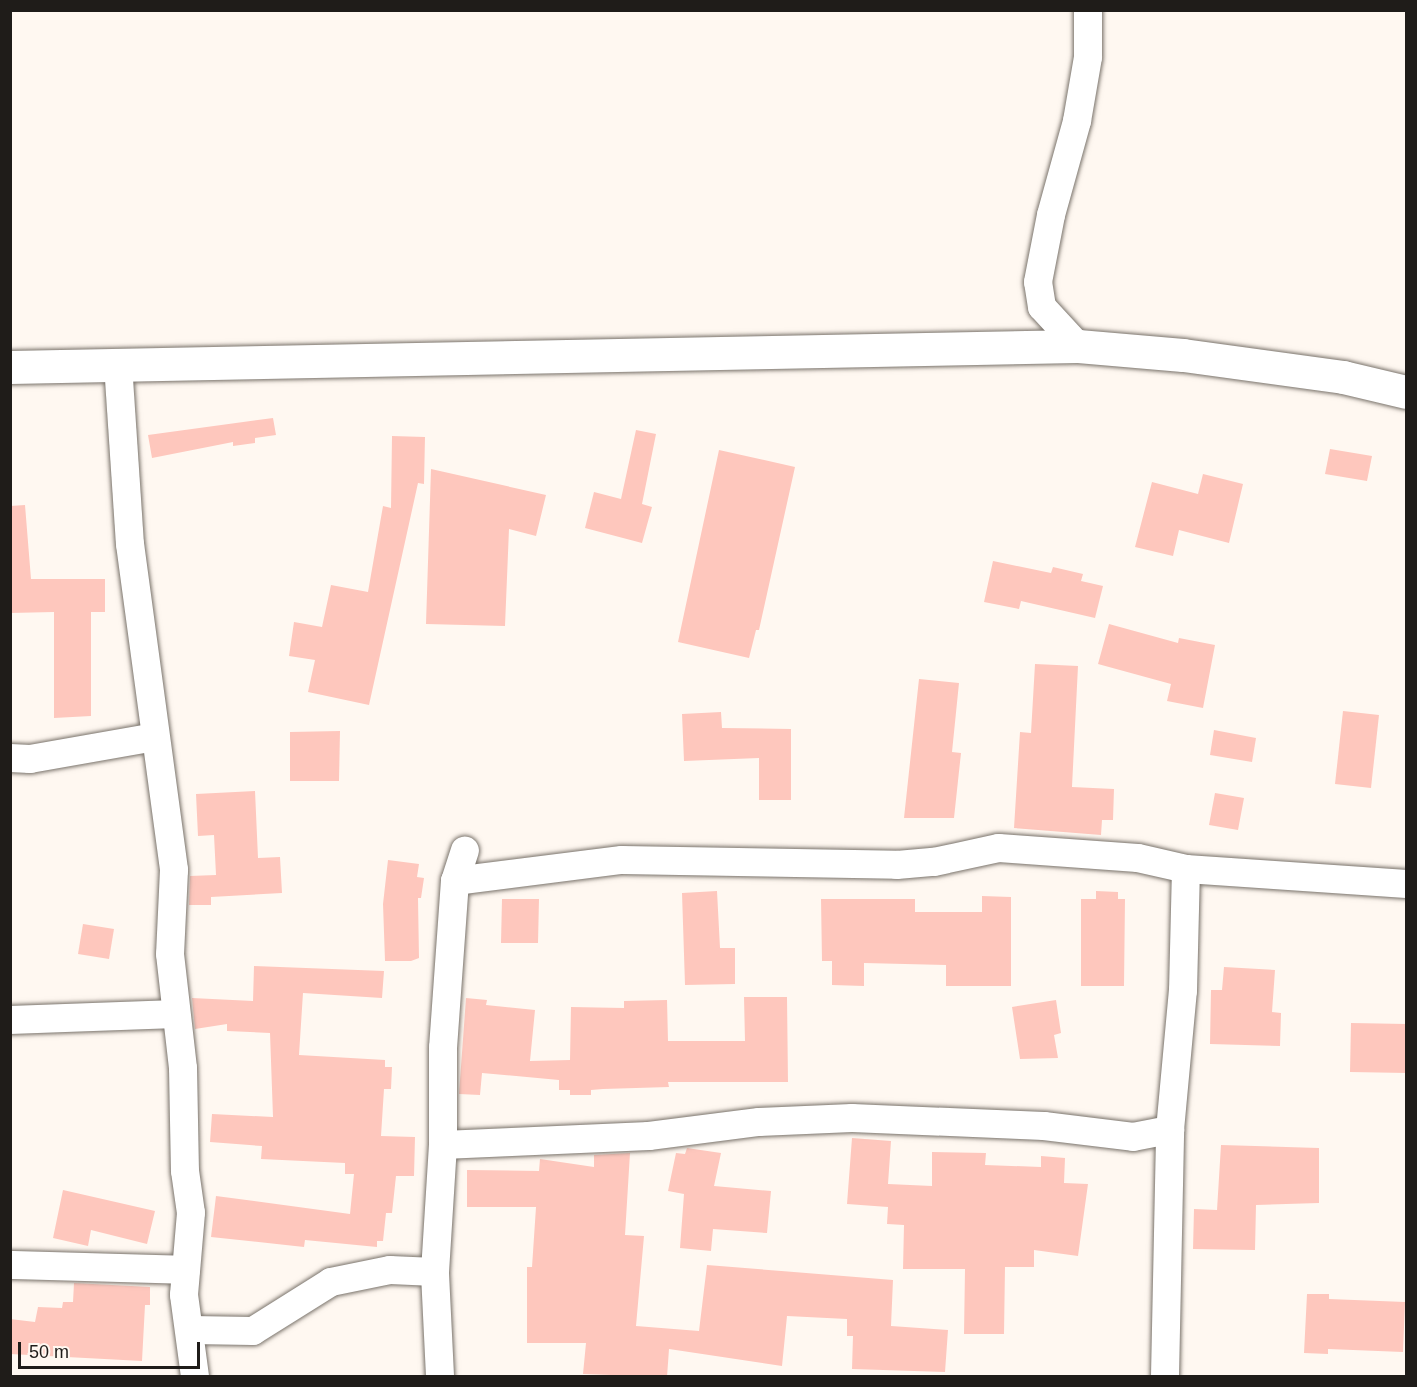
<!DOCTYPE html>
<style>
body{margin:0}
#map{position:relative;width:1417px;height:1387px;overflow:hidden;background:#fff8f1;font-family:Helvetica,sans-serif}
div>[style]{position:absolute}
.building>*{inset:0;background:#fec7bd}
.roads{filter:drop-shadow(0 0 2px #7a736b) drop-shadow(0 0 2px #7a736b)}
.minor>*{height:28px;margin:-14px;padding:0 14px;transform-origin:14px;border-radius:14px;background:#fff}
.major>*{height:33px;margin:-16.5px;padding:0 16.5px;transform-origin:16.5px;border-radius:16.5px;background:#fff}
span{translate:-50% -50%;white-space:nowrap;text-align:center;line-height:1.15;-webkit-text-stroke:4.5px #fff8f1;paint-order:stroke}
.frame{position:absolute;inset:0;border:12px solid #1f1c19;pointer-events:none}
.scale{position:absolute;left:18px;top:1342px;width:182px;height:27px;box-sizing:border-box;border:3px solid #1f1c19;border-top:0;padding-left:8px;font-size:18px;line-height:21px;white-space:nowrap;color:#1f1c19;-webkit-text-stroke:4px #fff8f1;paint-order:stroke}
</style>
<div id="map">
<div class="building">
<div style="clip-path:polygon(273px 418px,276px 435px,255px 438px,255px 443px,233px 446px,233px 442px,152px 458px,148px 435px)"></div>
<div style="clip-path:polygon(636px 430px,656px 434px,642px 504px,652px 507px,642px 543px,585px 528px,594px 492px,621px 499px)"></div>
<div style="clip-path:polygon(392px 436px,425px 437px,424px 484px,418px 483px,369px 705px,308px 692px,315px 660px,289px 656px,294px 622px,322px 627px,331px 585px,368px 592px,383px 506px,391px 508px)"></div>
<div style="clip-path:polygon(1330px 449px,1372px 456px,1367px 481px,1325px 474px)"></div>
<div style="clip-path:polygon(719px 450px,795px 467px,759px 630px,756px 630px,749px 658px,678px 642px)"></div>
<div style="clip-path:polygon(431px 469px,546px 495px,536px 536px,509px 529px,505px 626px,426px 624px)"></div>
<div style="clip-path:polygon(1203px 474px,1243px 484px,1229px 543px,1179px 530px,1173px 556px,1135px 547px,1152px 482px,1198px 494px)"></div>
<div style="clip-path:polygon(25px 505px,31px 579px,105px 579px,105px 612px,91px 612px,91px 716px,54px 718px,54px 612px,10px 613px,10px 506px)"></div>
<div style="clip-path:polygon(993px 561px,1051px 573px,1053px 567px,1083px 574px,1081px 581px,1103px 586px,1095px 618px,1021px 601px,1019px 609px,984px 602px)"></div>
<div style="clip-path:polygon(1109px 624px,1178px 643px,1179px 638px,1215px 645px,1203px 708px,1167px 701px,1171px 684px,1098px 664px)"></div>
<div style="clip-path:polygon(1035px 664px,1078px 666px,1072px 787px,1114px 789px,1113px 820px,1102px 820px,1101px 835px,1014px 828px,1020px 732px,1031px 733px)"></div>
<div style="clip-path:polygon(919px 679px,959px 683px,952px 752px,961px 753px,954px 818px,904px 818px)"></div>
<div style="clip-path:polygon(1343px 711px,1379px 715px,1371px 788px,1335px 784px)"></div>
<div style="clip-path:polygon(721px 712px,722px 728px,791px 729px,791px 800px,759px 800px,759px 758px,684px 761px,682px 714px)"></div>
<div style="clip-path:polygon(1214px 730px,1256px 738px,1252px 762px,1210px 755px)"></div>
<div style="clip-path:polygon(340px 731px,339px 781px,290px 781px,290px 732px)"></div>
<div style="clip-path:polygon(255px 791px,258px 858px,280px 857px,282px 893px,211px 897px,211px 905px,189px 905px,190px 876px,216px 875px,214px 835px,198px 836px,196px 794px)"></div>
<div style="clip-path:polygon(1215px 793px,1244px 798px,1238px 830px,1209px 825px)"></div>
<div style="clip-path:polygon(388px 860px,419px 864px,417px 877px,424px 878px,421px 898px,418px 898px,419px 958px,411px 961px,385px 961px,383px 904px)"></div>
<div style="clip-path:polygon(717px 891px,720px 948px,735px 948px,735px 984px,685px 985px,682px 893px)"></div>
<div style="clip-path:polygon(1096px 891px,1118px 892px,1118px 899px,1125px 899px,1124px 986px,1081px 986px,1081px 899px,1096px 899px)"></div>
<div style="clip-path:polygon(982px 896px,1011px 897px,1011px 986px,946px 986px,946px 965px,864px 963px,864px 986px,832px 985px,832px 961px,822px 961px,821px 899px,915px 899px,915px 912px,982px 912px)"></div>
<div style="clip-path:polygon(502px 899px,539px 899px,538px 943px,501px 943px)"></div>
<div style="clip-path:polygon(83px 924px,114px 929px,109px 959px,78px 954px)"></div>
<div style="clip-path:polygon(254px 966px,384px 971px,382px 998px,303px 993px,299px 1055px,385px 1060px,385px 1067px,392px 1067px,391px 1089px,384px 1089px,381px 1136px,415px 1137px,414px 1176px,396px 1176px,392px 1213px,386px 1213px,383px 1241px,377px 1241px,377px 1247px,305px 1240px,304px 1247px,211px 1237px,216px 1196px,350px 1214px,354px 1174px,345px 1174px,345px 1163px,261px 1159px,262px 1146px,210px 1142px,212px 1114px,273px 1117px,270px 1033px,227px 1031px,227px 1024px,195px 1029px,192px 998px,253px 1001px)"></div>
<div style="clip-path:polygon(1224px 967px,1275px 970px,1272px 1012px,1281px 1013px,1280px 1046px,1210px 1044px,1211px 990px,1222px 990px)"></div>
<div style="clip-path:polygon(744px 997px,787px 997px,788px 1082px,668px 1082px,669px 1087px,603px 1089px,591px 1090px,591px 1095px,570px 1095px,570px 1090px,559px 1090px,559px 1080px,482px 1073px,480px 1095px,459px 1094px,466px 998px,487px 1000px,486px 1005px,535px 1010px,530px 1061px,570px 1060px,571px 1007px,624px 1008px,624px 1001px,667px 1000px,668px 1041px,745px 1041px)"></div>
<div style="clip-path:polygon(1056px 1000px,1061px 1033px,1054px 1035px,1058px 1058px,1020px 1059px,1012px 1007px)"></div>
<div style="clip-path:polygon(1351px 1023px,1407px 1024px,1407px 1073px,1350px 1072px)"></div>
<div style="clip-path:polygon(852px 1138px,891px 1141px,888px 1184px,932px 1186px,932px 1152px,986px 1153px,985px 1165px,1041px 1167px,1041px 1156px,1065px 1158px,1064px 1183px,1088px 1184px,1078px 1256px,1034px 1250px,1034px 1267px,1005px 1267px,1004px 1334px,964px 1334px,965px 1269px,903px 1269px,904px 1225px,887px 1224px,888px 1207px,847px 1204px)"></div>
<div style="clip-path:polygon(1221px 1145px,1319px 1148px,1319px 1203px,1256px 1205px,1255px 1250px,1193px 1249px,1194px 1209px,1217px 1210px)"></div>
<div style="clip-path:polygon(687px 1148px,721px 1153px,714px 1186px,771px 1191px,767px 1233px,713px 1229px,711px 1251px,680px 1248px,684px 1194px,668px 1191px,676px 1153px,685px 1154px)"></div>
<div style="clip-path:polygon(630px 1153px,625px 1235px,644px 1236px,636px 1326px,699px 1331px,707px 1265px,893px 1280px,891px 1326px,948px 1330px,945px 1372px,852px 1369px,853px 1336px,847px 1336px,847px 1319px,787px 1316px,782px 1366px,669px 1349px,667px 1377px,583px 1374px,586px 1343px,527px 1343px,527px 1267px,532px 1267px,536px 1207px,467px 1207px,467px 1170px,539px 1171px,540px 1159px,594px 1167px,594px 1155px)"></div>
<div style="clip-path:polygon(63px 1190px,155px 1211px,147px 1244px,91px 1230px,88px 1246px,53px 1238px)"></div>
<div style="clip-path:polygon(74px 1283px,150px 1287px,150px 1305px,145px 1305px,142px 1361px,10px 1354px,10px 1319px,35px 1322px,38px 1307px,62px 1308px,63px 1302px,73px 1302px)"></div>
<div style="clip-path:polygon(1307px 1294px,1329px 1294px,1329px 1299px,1405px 1302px,1403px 1352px,1328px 1349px,1328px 1354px,1304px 1353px)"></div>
</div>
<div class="roads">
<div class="minor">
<div style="left:1078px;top:346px;width:53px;rotate:-132.7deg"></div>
<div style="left:1042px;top:307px;width:25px;rotate:-99deg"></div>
<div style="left:1038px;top:282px;width:68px;rotate:-79deg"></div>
<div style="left:1051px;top:215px;width:98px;rotate:-74.5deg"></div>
<div style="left:1077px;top:121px;width:65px;rotate:-80.2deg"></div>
<div style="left:1088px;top:57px;width:47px;rotate:-90deg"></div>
<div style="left:118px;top:364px;width:180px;rotate:86.2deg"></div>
<div style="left:130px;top:544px;width:329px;rotate:82.3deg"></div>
<div style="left:174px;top:870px;width:84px;rotate:92.7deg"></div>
<div style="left:170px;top:954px;width:115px;rotate:83.5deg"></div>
<div style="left:183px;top:1068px;width:103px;rotate:88.9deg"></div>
<div style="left:185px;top:1171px;width:42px;rotate:81.9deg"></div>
<div style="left:191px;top:1213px;width:82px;rotate:94.9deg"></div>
<div style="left:184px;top:1295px;width:82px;rotate:82.3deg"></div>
<div style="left:10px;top:758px;width:20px;rotate:3deg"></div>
<div style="left:30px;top:759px;width:127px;rotate:-10deg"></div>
<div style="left:455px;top:881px;width:168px;rotate:-7.2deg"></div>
<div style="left:622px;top:860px;width:275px;rotate:1deg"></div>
<div style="left:897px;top:865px;width:37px;rotate:-5deg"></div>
<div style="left:934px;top:862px;width:66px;rotate:-12.2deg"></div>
<div style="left:999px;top:848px;width:139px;rotate:4.1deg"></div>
<div style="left:1138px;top:858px;width:49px;rotate:12.9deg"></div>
<div style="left:1186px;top:869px;width:221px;rotate:3.9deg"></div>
<div style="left:10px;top:1020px;width:166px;rotate:-2.1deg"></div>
<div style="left:443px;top:1145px;width:206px;rotate:-2.5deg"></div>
<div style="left:649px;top:1136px;width:111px;rotate:-7.3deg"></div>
<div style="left:759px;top:1122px;width:93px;rotate:-2.5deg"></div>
<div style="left:852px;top:1118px;width:192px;rotate:2.4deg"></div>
<div style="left:1044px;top:1126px;width:90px;rotate:7deg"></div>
<div style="left:1133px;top:1137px;width:38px;rotate:-11deg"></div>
<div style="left:10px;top:1265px;width:176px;rotate:1.6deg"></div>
<div style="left:191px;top:1330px;width:62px;rotate:0.9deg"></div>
<div style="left:253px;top:1331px;width:92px;rotate:-32.1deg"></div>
<div style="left:331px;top:1282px;width:60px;rotate:-11.5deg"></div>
<div style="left:390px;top:1270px;width:45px;rotate:2.5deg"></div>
<div style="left:440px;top:1376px;width:104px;rotate:-92.8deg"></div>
<div style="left:435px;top:1272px;width:127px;rotate:-86.4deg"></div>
<div style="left:443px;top:1145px;width:97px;rotate:-90deg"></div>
<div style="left:443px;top:1048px;width:167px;rotate:-85.9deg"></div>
<div style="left:455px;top:881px;width:32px;rotate:-72deg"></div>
<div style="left:1165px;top:1376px;width:246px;rotate:-88.8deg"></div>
<div style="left:1170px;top:1130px;width:140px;rotate:-84.7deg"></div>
<div style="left:1183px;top:991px;width:122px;rotate:-88.6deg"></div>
</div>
<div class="major">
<div style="left:10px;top:367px;width:1068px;rotate:-1.13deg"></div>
<div style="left:1078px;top:346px;width:105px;rotate:4.9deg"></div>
<div style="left:1183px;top:355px;width:162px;rotate:7.8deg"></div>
<div style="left:1343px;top:377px;width:65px;rotate:13.4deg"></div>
</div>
</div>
<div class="frame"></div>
<div class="scale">50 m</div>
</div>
